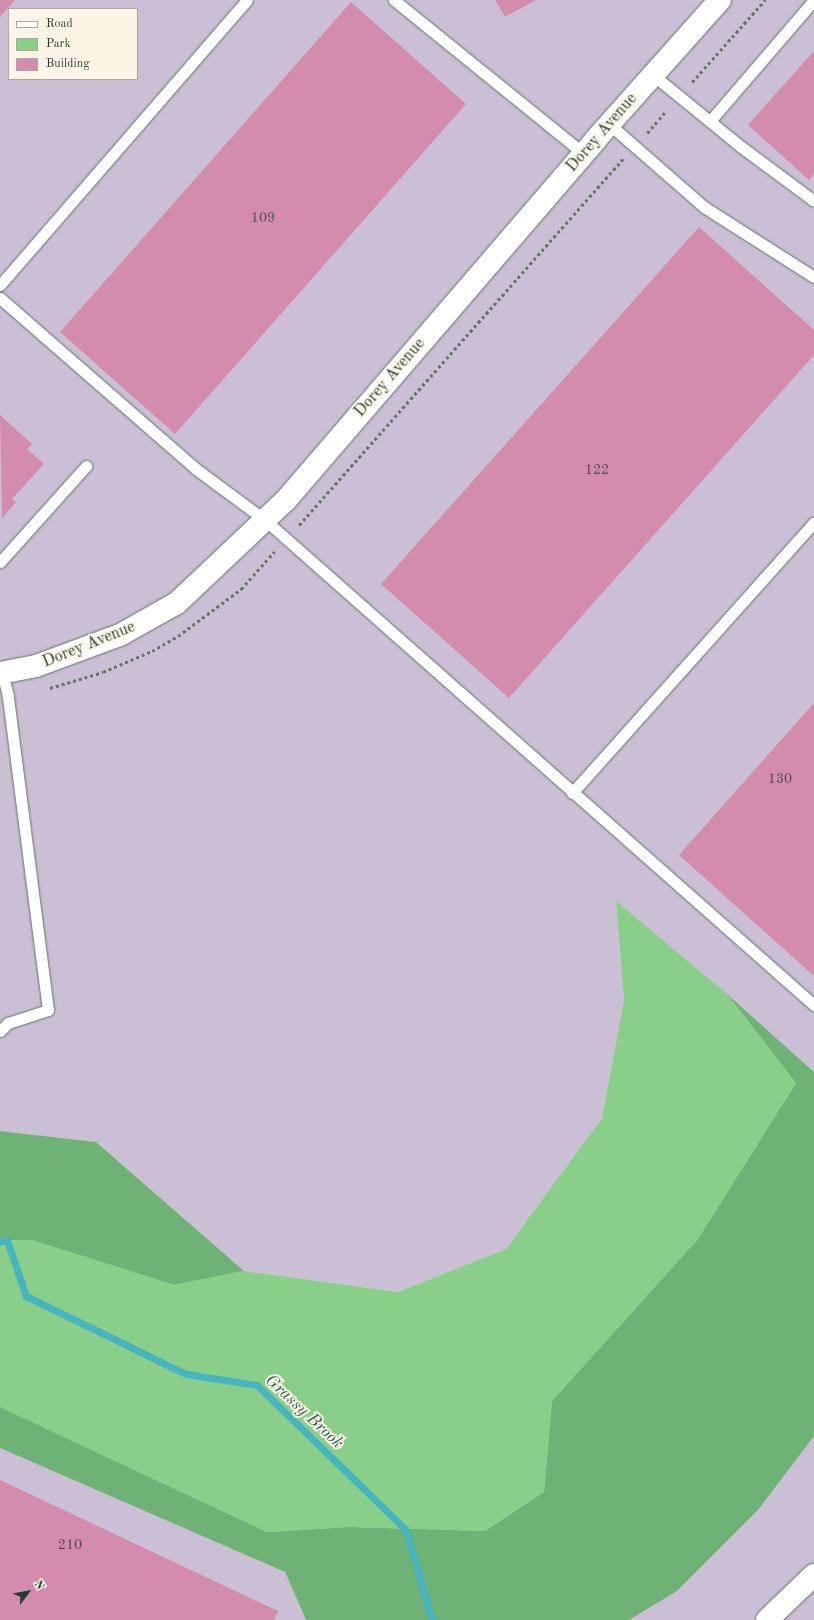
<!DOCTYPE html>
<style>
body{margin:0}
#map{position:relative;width:814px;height:1620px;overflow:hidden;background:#e5dfbb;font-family:"Old Standard TT",serif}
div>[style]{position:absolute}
.industrial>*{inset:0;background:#cbbfd6}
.green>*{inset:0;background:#89cf89}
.forest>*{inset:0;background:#6eb275}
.stream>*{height:7px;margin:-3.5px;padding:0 3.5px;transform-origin:3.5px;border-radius:3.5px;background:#46b5bf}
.building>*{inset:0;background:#d48cad}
.path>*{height:2.5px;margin-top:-1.25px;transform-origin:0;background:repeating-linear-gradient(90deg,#647663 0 3px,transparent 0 6px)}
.roads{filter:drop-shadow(0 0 1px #647663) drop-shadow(0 0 1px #647663)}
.lane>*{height:11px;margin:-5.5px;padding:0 5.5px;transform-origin:5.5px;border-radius:5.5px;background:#fff}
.street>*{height:22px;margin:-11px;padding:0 11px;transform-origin:11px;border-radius:11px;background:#fff}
.secondary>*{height:22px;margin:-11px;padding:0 11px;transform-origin:11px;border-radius:11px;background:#fff}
span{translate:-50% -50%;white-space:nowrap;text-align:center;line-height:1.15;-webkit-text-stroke:4px #fcf5e5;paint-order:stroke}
.number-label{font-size:14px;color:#4c5152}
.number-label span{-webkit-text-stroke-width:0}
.street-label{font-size:16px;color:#1f3d34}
.water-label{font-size:17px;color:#295b57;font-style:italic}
.legend{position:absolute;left:8px;top:8px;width:130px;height:72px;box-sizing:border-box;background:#fcf5e5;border:1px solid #a4ab9e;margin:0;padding:5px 7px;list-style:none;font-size:12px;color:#1f3d34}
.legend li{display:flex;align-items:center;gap:8px;height:20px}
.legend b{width:20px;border:1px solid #a4ab9e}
.north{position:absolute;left:8px;top:1572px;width:40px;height:40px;-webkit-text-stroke:3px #fcf5e5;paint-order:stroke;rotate:58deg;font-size:11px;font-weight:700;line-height:16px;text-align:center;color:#1f3d34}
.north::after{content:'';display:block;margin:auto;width:14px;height:18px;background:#1f3d34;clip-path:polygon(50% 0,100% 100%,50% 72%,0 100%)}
</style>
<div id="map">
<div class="industrial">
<div style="clip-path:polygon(evenodd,0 0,814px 0,814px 1072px,616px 901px,624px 1000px,602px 1118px,506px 1249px,398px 1292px,244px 1271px,96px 1142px,0 1131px,0 0,9px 9px,137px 9px,137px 79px,9px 79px,9px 9px)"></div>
<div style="clip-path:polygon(814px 1436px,814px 1620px,629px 1620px,677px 1591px,758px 1510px)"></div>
<div style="clip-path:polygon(0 1448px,285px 1572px,306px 1620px,0 1620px)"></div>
</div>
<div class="green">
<div style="clip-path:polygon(616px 901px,727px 994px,796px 1083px,698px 1239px,552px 1401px,544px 1492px,485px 1531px,350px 1527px,267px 1532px,0 1407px,0 1240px,32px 1240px,174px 1285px,244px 1271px,398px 1292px,506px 1249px,602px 1118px,624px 1000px)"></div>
</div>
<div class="forest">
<div style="clip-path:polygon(727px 994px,814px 1072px,814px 1436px,758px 1510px,677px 1591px,629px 1620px,306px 1620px,285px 1572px,0 1448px,0 1407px,267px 1532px,350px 1527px,485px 1531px,544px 1492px,552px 1401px,698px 1239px,796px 1083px)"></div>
<div style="clip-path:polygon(0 1131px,96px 1142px,244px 1271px,174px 1285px,32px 1240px,0 1240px)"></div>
</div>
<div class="stream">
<div style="left:0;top:1241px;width:7px;rotate:-8deg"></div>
<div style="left:7px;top:1240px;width:59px;rotate:71.3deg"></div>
<div style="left:26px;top:1296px;width:178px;rotate:26deg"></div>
<div style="left:186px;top:1374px;width:72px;rotate:8.8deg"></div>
<div style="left:257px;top:1385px;width:208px;rotate:44.2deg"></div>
<div style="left:406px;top:1530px;width:94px;rotate:73.9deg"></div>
</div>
<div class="building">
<div style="clip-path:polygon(0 0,15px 0,0 17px)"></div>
<div style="clip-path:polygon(495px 0,536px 0,505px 17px)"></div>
<div style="clip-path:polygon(351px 2px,466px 104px,175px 434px,60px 332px)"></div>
<div style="clip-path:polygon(814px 51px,814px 174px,809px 180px,748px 125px)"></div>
<div style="clip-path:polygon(699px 227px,814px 330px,814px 355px,509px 698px,381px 584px)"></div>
<div style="clip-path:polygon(0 415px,32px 444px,27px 449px,44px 464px,12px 499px,16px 502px,2px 518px)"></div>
<div style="clip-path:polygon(814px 703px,814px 976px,679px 855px)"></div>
<div style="clip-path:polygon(0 1480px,278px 1611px,274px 1620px,0 1620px)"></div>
</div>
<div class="path">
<div style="left:692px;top:82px;width:110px;rotate:-48.3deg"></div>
<div style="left:647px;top:133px;width:30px;rotate:-49deg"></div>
<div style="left:299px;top:525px;width:489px;rotate:-48.5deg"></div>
<div style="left:50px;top:688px;width:55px;rotate:-16.8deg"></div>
<div style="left:103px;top:672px;width:53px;rotate:-23.2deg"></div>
<div style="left:152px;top:651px;width:30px;rotate:-30deg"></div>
<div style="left:178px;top:636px;width:79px;rotate:-36.7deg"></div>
<div style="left:241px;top:589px;width:50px;rotate:-48.3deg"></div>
</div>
<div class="roads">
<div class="lane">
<div style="left:394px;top:0;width:245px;rotate:39deg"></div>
<div style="left:653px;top:75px;width:112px;rotate:39.2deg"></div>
<div style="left:740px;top:146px;width:92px;rotate:36.6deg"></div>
<div style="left:710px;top:121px;width:160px;rotate:-49.3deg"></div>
<div style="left:609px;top:124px;width:126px;rotate:41.1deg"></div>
<div style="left:704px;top:207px;width:130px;rotate:32.5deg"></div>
<div style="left:0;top:285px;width:377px;rotate:-49.1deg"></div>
<div style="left:0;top:298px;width:260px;rotate:41.1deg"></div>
<div style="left:196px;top:469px;width:86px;rotate:36.5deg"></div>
<div style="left:265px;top:520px;width:733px;rotate:41.46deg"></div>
<div style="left:0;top:562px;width:129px;rotate:-48.1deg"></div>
<div style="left:572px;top:793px;width:363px;rotate:-48.2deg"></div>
<div style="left:0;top:1031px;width:11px;rotate:-45deg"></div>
<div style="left:8px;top:1023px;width:42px;rotate:-18deg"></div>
<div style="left:48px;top:1010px;width:317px;rotate:-97.3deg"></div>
<div style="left:8px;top:696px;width:25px;rotate:-104deg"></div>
</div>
<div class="street">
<div style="left:0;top:673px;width:37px;rotate:-11deg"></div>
<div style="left:36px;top:666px;width:90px;rotate:-20.3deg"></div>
<div style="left:120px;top:635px;width:65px;rotate:-29.3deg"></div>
<div style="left:177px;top:603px;width:150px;rotate:-43.4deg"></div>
<div style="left:286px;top:500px;width:476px;rotate:-49.3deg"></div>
<div style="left:596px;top:139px;width:186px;rotate:-48.3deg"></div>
</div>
<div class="secondary">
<div style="left:767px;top:1620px;width:65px;rotate:-43.8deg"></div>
</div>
</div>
<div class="number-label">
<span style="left:263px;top:218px">109</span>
<span style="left:597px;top:470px">122</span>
<span style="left:780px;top:779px">130</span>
<span style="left:70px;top:1545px">210</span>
</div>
<div class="street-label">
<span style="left:602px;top:133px;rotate:-49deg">Dorey Avenue</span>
<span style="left:390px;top:378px;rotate:-49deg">Dorey Avenue</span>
<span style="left:89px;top:645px;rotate:-22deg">Dorey Avenue</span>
</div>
<div class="water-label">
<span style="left:304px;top:1412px;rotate:43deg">Grassy Brook</span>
</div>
<ul class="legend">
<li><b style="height:5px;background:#fff"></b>Road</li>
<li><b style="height:11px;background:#89cf89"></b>Park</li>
<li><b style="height:11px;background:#d48cad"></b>Building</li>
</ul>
<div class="north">N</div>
</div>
